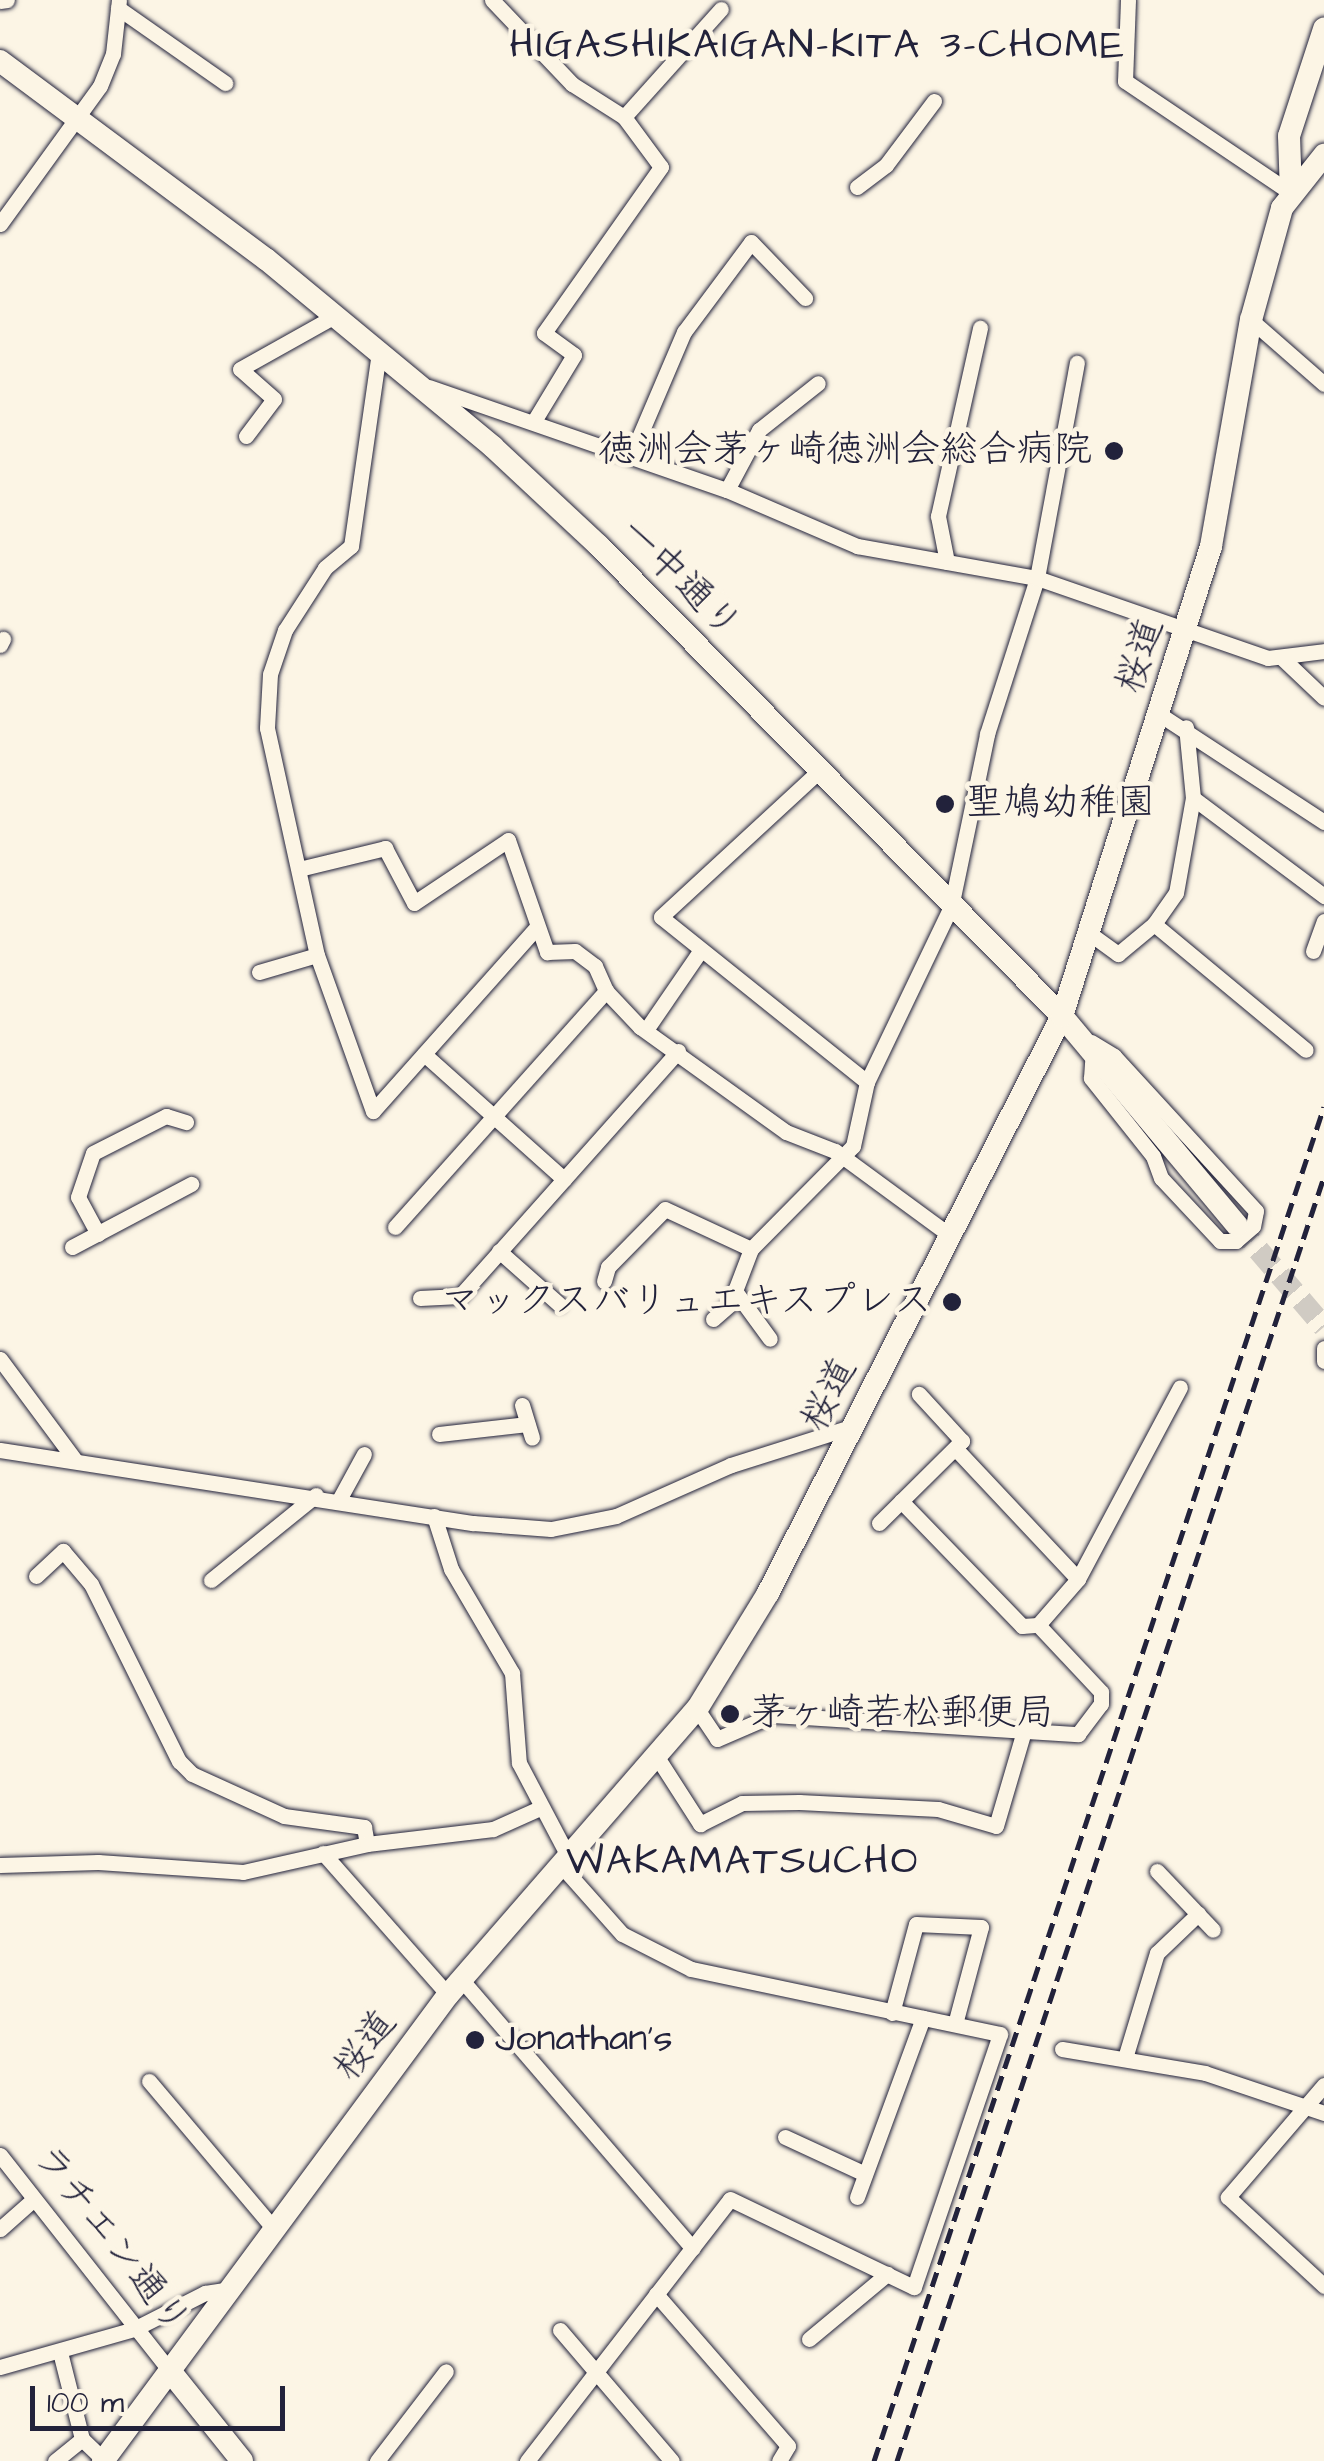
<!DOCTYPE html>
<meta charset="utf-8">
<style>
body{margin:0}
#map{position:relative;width:1324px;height:2461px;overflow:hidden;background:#fcf5e5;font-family:"Architects Daughter","Klee One",sans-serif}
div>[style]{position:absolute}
.secondary-tunnel>*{height:22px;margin-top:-11px;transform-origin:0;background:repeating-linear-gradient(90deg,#d0cbc3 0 22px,transparent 0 33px)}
.roads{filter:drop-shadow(0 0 2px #22223b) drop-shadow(0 0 2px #22223b)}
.street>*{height:15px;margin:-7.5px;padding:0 7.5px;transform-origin:7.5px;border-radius:7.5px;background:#fcf5e5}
.secondary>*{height:22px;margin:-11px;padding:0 11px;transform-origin:11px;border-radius:11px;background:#fcf5e5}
.rail>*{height:5px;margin-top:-2.5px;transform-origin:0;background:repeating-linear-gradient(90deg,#22223b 0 15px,transparent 0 23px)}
.dots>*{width:28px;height:28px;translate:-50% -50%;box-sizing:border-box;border:5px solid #fcf5e5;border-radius:50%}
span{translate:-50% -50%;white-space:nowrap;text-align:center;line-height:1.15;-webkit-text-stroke:9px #fcf5e5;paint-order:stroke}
.poi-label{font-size:38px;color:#22223b}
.right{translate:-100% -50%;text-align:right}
.left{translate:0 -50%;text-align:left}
.street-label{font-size:38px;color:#22223b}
.neighbourhood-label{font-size:40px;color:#22223b;letter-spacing:2.5px}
.scale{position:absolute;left:30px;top:2386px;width:255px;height:45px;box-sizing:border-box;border:5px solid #22223b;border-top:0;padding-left:12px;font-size:30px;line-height:35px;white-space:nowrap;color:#22223b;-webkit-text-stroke:8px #fcf5e5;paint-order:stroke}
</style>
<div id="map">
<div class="secondary-tunnel">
<div style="left:1237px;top:1225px;width:134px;rotate:49.5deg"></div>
</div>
<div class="roads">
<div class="street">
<div style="left:492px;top:0;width:116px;rotate:46.4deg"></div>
<div style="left:572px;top:84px;width:62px;rotate:32.4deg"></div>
<div style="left:624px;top:117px;width:62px;rotate:53.5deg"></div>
<div style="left:661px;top:167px;width:203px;rotate:125.2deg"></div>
<div style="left:544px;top:333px;width:37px;rotate:36deg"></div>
<div style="left:574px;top:355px;width:77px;rotate:121.2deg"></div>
<div style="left:1128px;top:0;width:81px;rotate:92.1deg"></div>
<div style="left:1125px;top:81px;width:200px;rotate:34deg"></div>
<div style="left:0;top:1px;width:7px;rotate:-8deg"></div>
<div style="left:118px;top:8px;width:131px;rotate:35deg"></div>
<div style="left:624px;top:117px;width:145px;rotate:-48.1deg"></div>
<div style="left:857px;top:187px;width:36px;rotate:-37deg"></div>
<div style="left:886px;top:165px;width:80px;rotate:-53.1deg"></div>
<div style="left:0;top:224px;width:170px;rotate:-54.1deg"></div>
<div style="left:100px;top:86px;width:35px;rotate:-68deg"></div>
<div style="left:113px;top:54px;width:54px;rotate:-83.7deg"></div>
<div style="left:1251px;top:320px;width:97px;rotate:41.2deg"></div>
<div style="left:379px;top:352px;width:196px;rotate:98.2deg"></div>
<div style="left:351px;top:546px;width:34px;rotate:140deg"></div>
<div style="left:325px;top:568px;width:74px;rotate:122.8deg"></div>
<div style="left:285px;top:630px;width:46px;rotate:108.8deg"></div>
<div style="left:270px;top:674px;width:54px;rotate:93.2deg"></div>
<div style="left:267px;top:728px;width:232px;rotate:77.6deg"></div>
<div style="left:317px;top:955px;width:166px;rotate:70.3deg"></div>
<div style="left:373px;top:1111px;width:244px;rotate:-48.3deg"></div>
<div style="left:429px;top:387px;width:315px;rotate:19.1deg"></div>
<div style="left:727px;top:490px;width:142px;rotate:23.3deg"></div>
<div style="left:857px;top:546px;width:183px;rotate:10.1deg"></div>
<div style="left:1037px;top:578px;width:244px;rotate:19.1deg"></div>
<div style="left:1268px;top:658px;width:56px;rotate:-7.1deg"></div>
<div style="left:246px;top:436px;width:46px;rotate:-52.9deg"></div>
<div style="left:274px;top:399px;width:45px;rotate:-138.6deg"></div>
<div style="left:240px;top:369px;width:109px;rotate:-29.2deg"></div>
<div style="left:631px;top:456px;width:135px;rotate:-66.9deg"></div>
<div style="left:684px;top:332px;width:112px;rotate:-53.3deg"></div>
<div style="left:751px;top:242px;width:78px;rotate:46deg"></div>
<div style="left:727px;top:490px;width:68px;rotate:-61.9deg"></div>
<div style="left:759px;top:430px;width:75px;rotate:-38.5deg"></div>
<div style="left:947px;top:562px;width:47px;rotate:-101.1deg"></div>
<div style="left:938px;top:516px;width:193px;rotate:-77.4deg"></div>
<div style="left:0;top:645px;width:7px;rotate:-63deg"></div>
<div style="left:1281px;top:657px;width:59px;rotate:43.6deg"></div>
<div style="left:1159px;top:714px;width:197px;rotate:33.2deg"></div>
<div style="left:819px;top:771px;width:215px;rotate:137.3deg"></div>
<div style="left:661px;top:917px;width:264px;rotate:38.7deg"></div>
<div style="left:1193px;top:798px;width:164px;rotate:36.8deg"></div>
<div style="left:299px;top:869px;width:89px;rotate:-13.7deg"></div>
<div style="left:385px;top:848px;width:62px;rotate:62.2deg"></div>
<div style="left:414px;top:903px;width:113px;rotate:-33.8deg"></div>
<div style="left:508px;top:840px;width:119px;rotate:70.8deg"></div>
<div style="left:547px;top:952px;width:28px;rotate:-2deg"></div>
<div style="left:575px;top:951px;width:25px;rotate:37deg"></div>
<div style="left:595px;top:966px;width:27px;rotate:66deg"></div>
<div style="left:606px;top:991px;width:50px;rotate:46.6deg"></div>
<div style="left:640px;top:1027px;width:180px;rotate:35.7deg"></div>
<div style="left:786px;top:1132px;width:53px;rotate:21.2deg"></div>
<div style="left:835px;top:1151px;width:140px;rotate:36.3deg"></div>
<div style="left:1154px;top:924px;width:197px;rotate:39.7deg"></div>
<div style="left:1089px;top:933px;width:36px;rotate:36deg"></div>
<div style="left:1118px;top:954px;width:47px;rotate:-39.8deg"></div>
<div style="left:1154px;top:924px;width:38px;rotate:-55deg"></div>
<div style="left:1176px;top:893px;width:97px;rotate:-79.9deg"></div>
<div style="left:1193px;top:798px;width:71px;rotate:-95.6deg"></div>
<div style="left:1313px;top:951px;width:32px;rotate:-70deg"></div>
<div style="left:259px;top:972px;width:60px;rotate:-16.3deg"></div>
<div style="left:648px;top:1027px;width:93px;rotate:-55.5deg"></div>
<div style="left:1091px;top:1042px;width:27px;rotate:31deg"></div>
<div style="left:1114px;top:1056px;width:210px;rotate:47.5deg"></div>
<div style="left:1256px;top:1211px;width:15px;rotate:101deg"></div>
<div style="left:1253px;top:1226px;width:23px;rotate:139deg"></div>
<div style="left:1236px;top:1241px;width:16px;rotate:180deg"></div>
<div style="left:1220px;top:1241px;width:86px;rotate:-133.1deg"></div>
<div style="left:1161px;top:1178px;width:23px;rotate:-110deg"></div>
<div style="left:1153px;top:1156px;width:100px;rotate:-128.5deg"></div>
<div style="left:1091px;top:1078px;width:27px;rotate:-86deg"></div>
<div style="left:424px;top:1054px;width:188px;rotate:41.8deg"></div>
<div style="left:395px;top:1227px;width:317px;rotate:-48.2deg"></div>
<div style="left:98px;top:1234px;width:42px;rotate:-118.4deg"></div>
<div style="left:78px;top:1197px;width:46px;rotate:-71.2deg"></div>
<div style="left:93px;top:1153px;width:82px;rotate:-26.9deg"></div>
<div style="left:166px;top:1116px;width:21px;rotate:17deg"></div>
<div style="left:72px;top:1247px;width:135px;rotate:-27.9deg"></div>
<div style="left:751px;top:1249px;width:45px;rotate:110.9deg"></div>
<div style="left:735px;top:1291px;width:59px;rotate:53.9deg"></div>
<div style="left:499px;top:1251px;width:80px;rotate:41.5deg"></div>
<div style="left:604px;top:1281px;width:15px;rotate:-74deg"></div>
<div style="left:608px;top:1267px;width:81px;rotate:-45.5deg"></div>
<div style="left:665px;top:1209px;width:95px;rotate:24.9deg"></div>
<div style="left:751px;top:1249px;width:145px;rotate:-45.3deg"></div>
<div style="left:853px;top:1146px;width:66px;rotate:-77.7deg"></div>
<div style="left:867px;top:1082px;width:194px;rotate:-64.4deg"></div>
<div style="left:951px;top:907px;width:177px;rotate:-78.2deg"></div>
<div style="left:987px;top:734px;width:164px;rotate:-72.2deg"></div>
<div style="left:1037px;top:578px;width:219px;rotate:-79.5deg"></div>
<div style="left:420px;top:1298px;width:40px;rotate:-2.9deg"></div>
<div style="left:460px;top:1296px;width:328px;rotate:-48.3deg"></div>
<div style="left:713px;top:1319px;width:33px;rotate:-41deg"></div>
<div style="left:1324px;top:1348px;width:13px;rotate:90deg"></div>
<div style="left:0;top:1359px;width:126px;rotate:53.4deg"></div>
<div style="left:522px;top:1405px;width:34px;rotate:73deg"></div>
<div style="left:439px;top:1434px;width:89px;rotate:-6.5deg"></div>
<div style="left:0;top:1450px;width:479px;rotate:8.8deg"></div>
<div style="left:473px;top:1523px;width:78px;rotate:4.4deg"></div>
<div style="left:551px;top:1529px;width:66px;rotate:-11.3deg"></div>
<div style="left:616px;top:1516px;width:126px;rotate:-23.9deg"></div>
<div style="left:731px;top:1465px;width:129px;rotate:-17.6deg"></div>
<div style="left:340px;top:1498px;width:50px;rotate:-61.4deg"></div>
<div style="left:901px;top:1501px;width:174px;rotate:45.9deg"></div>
<div style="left:1022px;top:1626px;width:16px;rotate:-4deg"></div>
<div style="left:1038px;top:1625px;width:61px;rotate:-49deg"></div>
<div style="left:1078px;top:1579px;width:178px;rotate:-133.2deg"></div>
<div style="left:434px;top:1516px;width:56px;rotate:72.2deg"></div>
<div style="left:451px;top:1569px;width:121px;rotate:59.6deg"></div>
<div style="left:512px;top:1673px;width:90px;rotate:85.6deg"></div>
<div style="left:519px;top:1763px;width:103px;rotate:62.2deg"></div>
<div style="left:879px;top:1523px;width:117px;rotate:-44.7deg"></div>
<div style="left:962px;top:1441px;width:64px;rotate:-132.5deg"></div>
<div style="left:36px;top:1576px;width:37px;rotate:-43deg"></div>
<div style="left:63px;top:1551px;width:43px;rotate:49.7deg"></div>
<div style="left:91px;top:1584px;width:198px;rotate:63.6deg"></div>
<div style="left:179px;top:1761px;width:18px;rotate:45deg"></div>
<div style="left:192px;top:1774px;width:101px;rotate:24.5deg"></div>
<div style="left:284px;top:1816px;width:81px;rotate:7.8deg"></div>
<div style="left:364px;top:1827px;width:17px;rotate:80deg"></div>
<div style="left:1078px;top:1579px;width:217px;rotate:-62deg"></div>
<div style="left:211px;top:1580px;width:135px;rotate:-39deg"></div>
<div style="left:697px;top:1709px;width:36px;rotate:56deg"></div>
<div style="left:717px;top:1739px;width:61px;rotate:-23.2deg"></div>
<div style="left:773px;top:1715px;width:306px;rotate:3.6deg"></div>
<div style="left:1078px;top:1734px;width:38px;rotate:-53deg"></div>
<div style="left:1101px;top:1704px;width:12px;rotate:-90deg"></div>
<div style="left:1101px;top:1692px;width:92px;rotate:-133.2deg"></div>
<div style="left:657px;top:1757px;width:80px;rotate:57.3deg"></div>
<div style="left:700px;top:1824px;width:47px;rotate:-26.6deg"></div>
<div style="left:742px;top:1803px;width:57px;rotate:-1deg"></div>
<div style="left:799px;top:1802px;width:139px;rotate:2.9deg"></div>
<div style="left:938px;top:1809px;width:60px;rotate:16.3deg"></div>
<div style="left:996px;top:1826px;width:96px;rotate:-73.6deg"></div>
<div style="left:323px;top:1853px;width:189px;rotate:48.6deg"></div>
<div style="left:0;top:1865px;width:98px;rotate:-1.8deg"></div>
<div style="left:98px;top:1862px;width:145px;rotate:3.9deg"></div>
<div style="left:243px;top:1872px;width:127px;rotate:-12.7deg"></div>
<div style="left:367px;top:1844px;width:127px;rotate:-6.8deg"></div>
<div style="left:493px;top:1829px;width:51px;rotate:-24.1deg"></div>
<div style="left:1157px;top:1871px;width:81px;rotate:46.5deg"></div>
<div style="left:461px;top:1979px;width:355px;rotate:49.3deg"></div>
<div style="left:892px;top:2013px;width:92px;rotate:-74.9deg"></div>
<div style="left:916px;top:1924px;width:65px;rotate:2.6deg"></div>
<div style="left:981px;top:1927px;width:100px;rotate:105deg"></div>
<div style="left:1062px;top:2049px;width:145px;rotate:9.5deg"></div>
<div style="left:1205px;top:2073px;width:126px;rotate:18.6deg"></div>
<div style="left:1125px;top:2058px;width:110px;rotate:-73.1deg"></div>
<div style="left:1157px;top:1953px;width:57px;rotate:-43.6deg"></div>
<div style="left:149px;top:2081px;width:195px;rotate:49.8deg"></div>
<div style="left:1324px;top:2085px;width:148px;rotate:130.6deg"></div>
<div style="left:1228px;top:2197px;width:131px;rotate:42.8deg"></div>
<div style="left:785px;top:2137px;width:88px;rotate:24.8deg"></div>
<div style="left:0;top:2155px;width:275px;rotate:51.8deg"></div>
<div style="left:857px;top:2197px;width:191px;rotate:-69.8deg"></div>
<div style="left:0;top:2229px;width:45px;rotate:-41.4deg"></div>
<div style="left:656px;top:2294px;width:201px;rotate:49deg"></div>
<div style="left:788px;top:2446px;width:17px;rotate:121deg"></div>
<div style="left:560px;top:2330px;width:172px;rotate:49.5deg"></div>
<div style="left:809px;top:2339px;width:102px;rotate:-39.8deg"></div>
<div style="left:60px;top:2352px;width:90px;rotate:75.8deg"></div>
<div style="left:82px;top:2439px;width:32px;rotate:44deg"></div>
<div style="left:0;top:2367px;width:139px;rotate:-15.8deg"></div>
<div style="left:134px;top:2329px;width:80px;rotate:-26.9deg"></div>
<div style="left:205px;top:2293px;width:25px;rotate:-9deg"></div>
<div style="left:55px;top:2461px;width:35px;rotate:-39deg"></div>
<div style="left:377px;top:2461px;width:113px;rotate:-52.5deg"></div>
<div style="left:527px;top:2461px;width:331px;rotate:-52.2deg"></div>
<div style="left:730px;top:2199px;width:204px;rotate:25.6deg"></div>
<div style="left:914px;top:2287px;width:267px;rotate:-71.2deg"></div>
<div style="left:1000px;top:2034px;width:316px;rotate:-168.1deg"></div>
<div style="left:691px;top:1969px;width:77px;rotate:-153.1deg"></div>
<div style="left:622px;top:1934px;width:95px;rotate:-131.6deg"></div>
</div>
<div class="secondary">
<div style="left:0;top:61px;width:332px;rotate:36.7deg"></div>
<div style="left:266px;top:259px;width:295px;rotate:39.6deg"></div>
<div style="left:493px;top:447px;width:144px;rotate:43deg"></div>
<div style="left:598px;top:545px;width:661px;rotate:45.43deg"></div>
<div style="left:1062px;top:1016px;width:273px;rotate:50.1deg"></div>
<div style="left:1291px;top:193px;width:57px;rotate:-92deg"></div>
<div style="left:1289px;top:136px;width:113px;rotate:-71.9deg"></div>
<div style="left:170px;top:2371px;width:115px;rotate:51.3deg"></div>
<div style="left:103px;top:2461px;width:580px;rotate:-53.49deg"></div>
<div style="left:448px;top:1995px;width:379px;rotate:-49deg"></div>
<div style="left:697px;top:1709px;width:136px;rotate:-58.5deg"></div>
<div style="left:768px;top:1593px;width:648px;rotate:-63deg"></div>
<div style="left:1062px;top:1016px;width:493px;rotate:-72.4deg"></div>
<div style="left:1211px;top:546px;width:230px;rotate:-80deg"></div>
<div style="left:1251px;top:320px;width:116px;rotate:-74.5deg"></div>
<div style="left:1282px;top:208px;width:68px;rotate:-51.6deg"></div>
</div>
</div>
<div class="rail">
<div style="left:874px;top:2461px;width:1427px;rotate:-71.62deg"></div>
<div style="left:897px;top:2461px;width:1353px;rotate:-71.61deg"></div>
</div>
<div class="dots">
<div style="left:1114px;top:451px;background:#22223b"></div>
<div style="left:945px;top:804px;background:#22223b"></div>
<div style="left:952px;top:1302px;background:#22223b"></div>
<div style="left:730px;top:1714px;background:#22223b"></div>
<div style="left:475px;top:2040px;background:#22223b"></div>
</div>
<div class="poi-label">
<span class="right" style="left:1092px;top:451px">徳洲会茅ヶ崎徳洲会総合病院</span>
<span class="left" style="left:965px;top:804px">聖鳩幼稚園</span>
<span class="right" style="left:932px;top:1302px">マックスバリュエキスプレス</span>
<span class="left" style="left:750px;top:1714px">茅ヶ崎若松郵便局</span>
<span class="left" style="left:495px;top:2040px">Jonathan's</span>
</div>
<div class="street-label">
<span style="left:680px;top:579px;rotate:45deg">一中通り</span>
<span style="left:1141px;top:656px;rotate:-72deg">桜道</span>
<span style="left:830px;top:1395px;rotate:-63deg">桜道</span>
<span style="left:366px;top:2046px;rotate:-53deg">桜道</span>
<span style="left:111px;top:2240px;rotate:52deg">ラチエン通り</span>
</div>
<div class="neighbourhood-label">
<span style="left:818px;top:46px">HIGASHIKAIGAN-KITA 3-CHOME</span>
<span style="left:743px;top:1862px">WAKAMATSUCHO</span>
</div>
<div class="scale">100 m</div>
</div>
